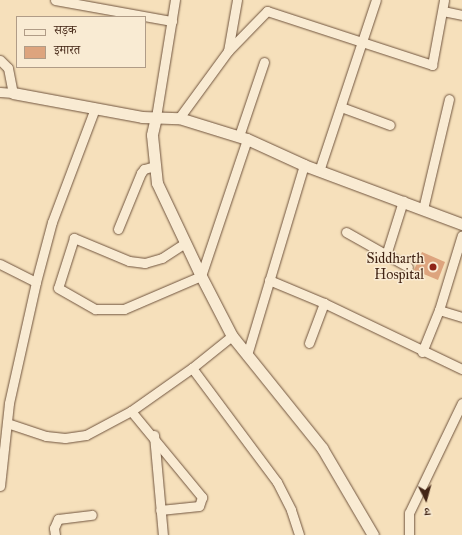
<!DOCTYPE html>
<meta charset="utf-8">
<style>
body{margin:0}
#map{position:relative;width:462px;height:535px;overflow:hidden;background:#f6e0bb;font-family:"IM FELL Great Primer","Noto Serif Devanagari",serif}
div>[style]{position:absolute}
.building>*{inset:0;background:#dda47e}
.roads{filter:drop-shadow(0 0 1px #70543e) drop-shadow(0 0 1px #70543e)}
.minor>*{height:9px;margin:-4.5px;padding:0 4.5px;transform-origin:4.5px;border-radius:4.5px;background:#f9ebd3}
.tertiary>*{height:11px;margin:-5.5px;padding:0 5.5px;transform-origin:5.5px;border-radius:5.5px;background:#f9ebd3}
.dots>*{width:11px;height:11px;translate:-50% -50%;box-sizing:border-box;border:2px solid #f9ebd3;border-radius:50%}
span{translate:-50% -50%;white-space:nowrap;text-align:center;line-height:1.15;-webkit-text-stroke:3px #f9ebd3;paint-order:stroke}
.poi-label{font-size:14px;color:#432515}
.right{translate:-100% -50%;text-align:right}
.legend{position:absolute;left:16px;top:16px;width:130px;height:52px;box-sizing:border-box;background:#f9ebd3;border:1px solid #b09c87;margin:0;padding:5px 7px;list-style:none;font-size:12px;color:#432515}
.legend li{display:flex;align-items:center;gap:8px;height:20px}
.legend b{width:20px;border:1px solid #b09c87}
.north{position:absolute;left:406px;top:479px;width:40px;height:40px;-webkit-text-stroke:3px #f9ebd3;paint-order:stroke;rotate:174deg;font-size:11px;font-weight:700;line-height:16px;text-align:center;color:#432515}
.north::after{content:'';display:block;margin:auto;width:14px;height:18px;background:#432515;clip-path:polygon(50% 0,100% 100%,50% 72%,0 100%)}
</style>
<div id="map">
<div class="building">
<div style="clip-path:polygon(422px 252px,445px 262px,438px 280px,414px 270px)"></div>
</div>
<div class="roads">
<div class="minor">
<div style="left:55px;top:0;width:119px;rotate:10.2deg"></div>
<div style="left:443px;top:11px;width:19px;rotate:12deg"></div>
<div style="left:228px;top:51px;width:52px;rotate:-80deg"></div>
<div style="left:0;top:60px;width:11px;rotate:45deg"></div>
<div style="left:8px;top:68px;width:25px;rotate:79deg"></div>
<div style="left:13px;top:93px;width:13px;rotate:-176deg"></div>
<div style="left:341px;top:107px;width:52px;rotate:20.2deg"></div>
<div style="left:156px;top:117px;width:119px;rotate:-80.8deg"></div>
<div style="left:179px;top:118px;width:83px;rotate:-53.8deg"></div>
<div style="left:228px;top:51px;width:56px;rotate:-45.7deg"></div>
<div style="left:267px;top:11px;width:174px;rotate:18.1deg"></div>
<div style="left:432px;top:65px;width:66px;rotate:-79.5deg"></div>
<div style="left:239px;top:136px;width:78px;rotate:-71.3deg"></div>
<div style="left:319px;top:171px;width:180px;rotate:-71.6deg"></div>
<div style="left:423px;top:209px;width:113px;rotate:-76.7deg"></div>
<div style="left:118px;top:229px;width:61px;rotate:-67.7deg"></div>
<div style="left:141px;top:173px;width:5px;rotate:-53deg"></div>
<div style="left:144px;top:169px;width:11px;rotate:-15deg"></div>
<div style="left:346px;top:232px;width:71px;rotate:29.4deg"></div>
<div style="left:185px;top:243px;width:27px;rotate:147deg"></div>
<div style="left:162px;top:258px;width:18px;rotate:164deg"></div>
<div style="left:145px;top:263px;width:16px;rotate:-173deg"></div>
<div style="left:129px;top:261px;width:60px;rotate:-157.3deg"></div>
<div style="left:74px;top:238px;width:52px;rotate:107.7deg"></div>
<div style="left:58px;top:288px;width:43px;rotate:29.6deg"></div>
<div style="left:95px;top:309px;width:29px"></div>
<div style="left:124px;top:309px;width:84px;rotate:-23.2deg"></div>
<div style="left:201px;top:276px;width:145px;rotate:-71.4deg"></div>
<div style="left:386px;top:255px;width:57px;rotate:-72.5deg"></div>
<div style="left:0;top:264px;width:40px;rotate:26.6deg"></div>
<div style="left:269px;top:280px;width:60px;rotate:22.7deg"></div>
<div style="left:324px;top:303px;width:153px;rotate:25.6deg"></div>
<div style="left:439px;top:310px;width:78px;rotate:-73deg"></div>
<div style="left:309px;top:343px;width:43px;rotate:-69.4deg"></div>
<div style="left:422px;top:352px;width:45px;rotate:-68deg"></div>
<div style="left:439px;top:310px;width:24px;rotate:17deg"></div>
<div style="left:247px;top:355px;width:198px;rotate:-73.3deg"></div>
<div style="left:192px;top:368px;width:142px;rotate:53.3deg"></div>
<div style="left:277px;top:482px;width:31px;rotate:63deg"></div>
<div style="left:291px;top:510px;width:26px;rotate:72deg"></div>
<div style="left:131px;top:411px;width:112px;rotate:50.5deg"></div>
<div style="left:202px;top:497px;width:9px;rotate:108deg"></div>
<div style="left:199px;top:506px;width:39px;rotate:174deg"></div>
<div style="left:7px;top:423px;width:41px;rotate:18.4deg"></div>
<div style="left:46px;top:436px;width:19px;rotate:6deg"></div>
<div style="left:65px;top:438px;width:21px;rotate:-8deg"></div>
<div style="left:86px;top:435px;width:51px;rotate:-28.1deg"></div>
<div style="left:131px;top:411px;width:75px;rotate:-35.2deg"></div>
<div style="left:192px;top:368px;width:51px;rotate:-38.7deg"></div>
<div style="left:154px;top:435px;width:100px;rotate:84.9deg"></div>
<div style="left:0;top:486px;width:83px;rotate:-83.8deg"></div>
<div style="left:9px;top:403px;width:124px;rotate:-77.4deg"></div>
<div style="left:36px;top:282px;width:62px;rotate:-75.1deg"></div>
<div style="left:52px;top:222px;width:122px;rotate:-69.3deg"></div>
<div style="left:55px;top:535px;width:7px;rotate:-98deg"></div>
<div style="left:54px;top:528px;width:10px;rotate:-66deg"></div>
<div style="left:58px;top:519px;width:34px;rotate:-7deg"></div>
<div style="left:409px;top:535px;width:22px;rotate:-90deg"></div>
<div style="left:409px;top:513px;width:122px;rotate:-64.3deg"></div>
</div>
<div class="tertiary">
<div style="left:13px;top:93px;width:131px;rotate:10.5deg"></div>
<div style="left:142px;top:117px;width:37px;rotate:2deg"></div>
<div style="left:179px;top:118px;width:71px;rotate:17.2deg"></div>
<div style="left:247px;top:139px;width:63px;rotate:24.5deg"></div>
<div style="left:304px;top:165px;width:169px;rotate:20.5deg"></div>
<div style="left:156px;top:117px;width:18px;rotate:103deg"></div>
<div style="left:152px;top:135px;width:48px;rotate:84.1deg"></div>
<div style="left:157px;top:183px;width:103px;rotate:64.7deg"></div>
<div style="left:201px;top:276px;width:68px;rotate:62.7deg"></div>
<div style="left:232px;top:336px;width:144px;rotate:51.2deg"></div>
<div style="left:322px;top:448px;width:101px;rotate:59.6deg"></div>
</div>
</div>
<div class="dots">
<div style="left:433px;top:267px;background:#8f2418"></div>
</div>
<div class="poi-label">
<span class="right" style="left:424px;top:267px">Siddharth<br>Hospital</span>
</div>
<ul class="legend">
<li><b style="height:5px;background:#f9ebd3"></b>सड़क</li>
<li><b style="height:11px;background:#dda47e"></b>इमारत</li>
</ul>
<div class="north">उ</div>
</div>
